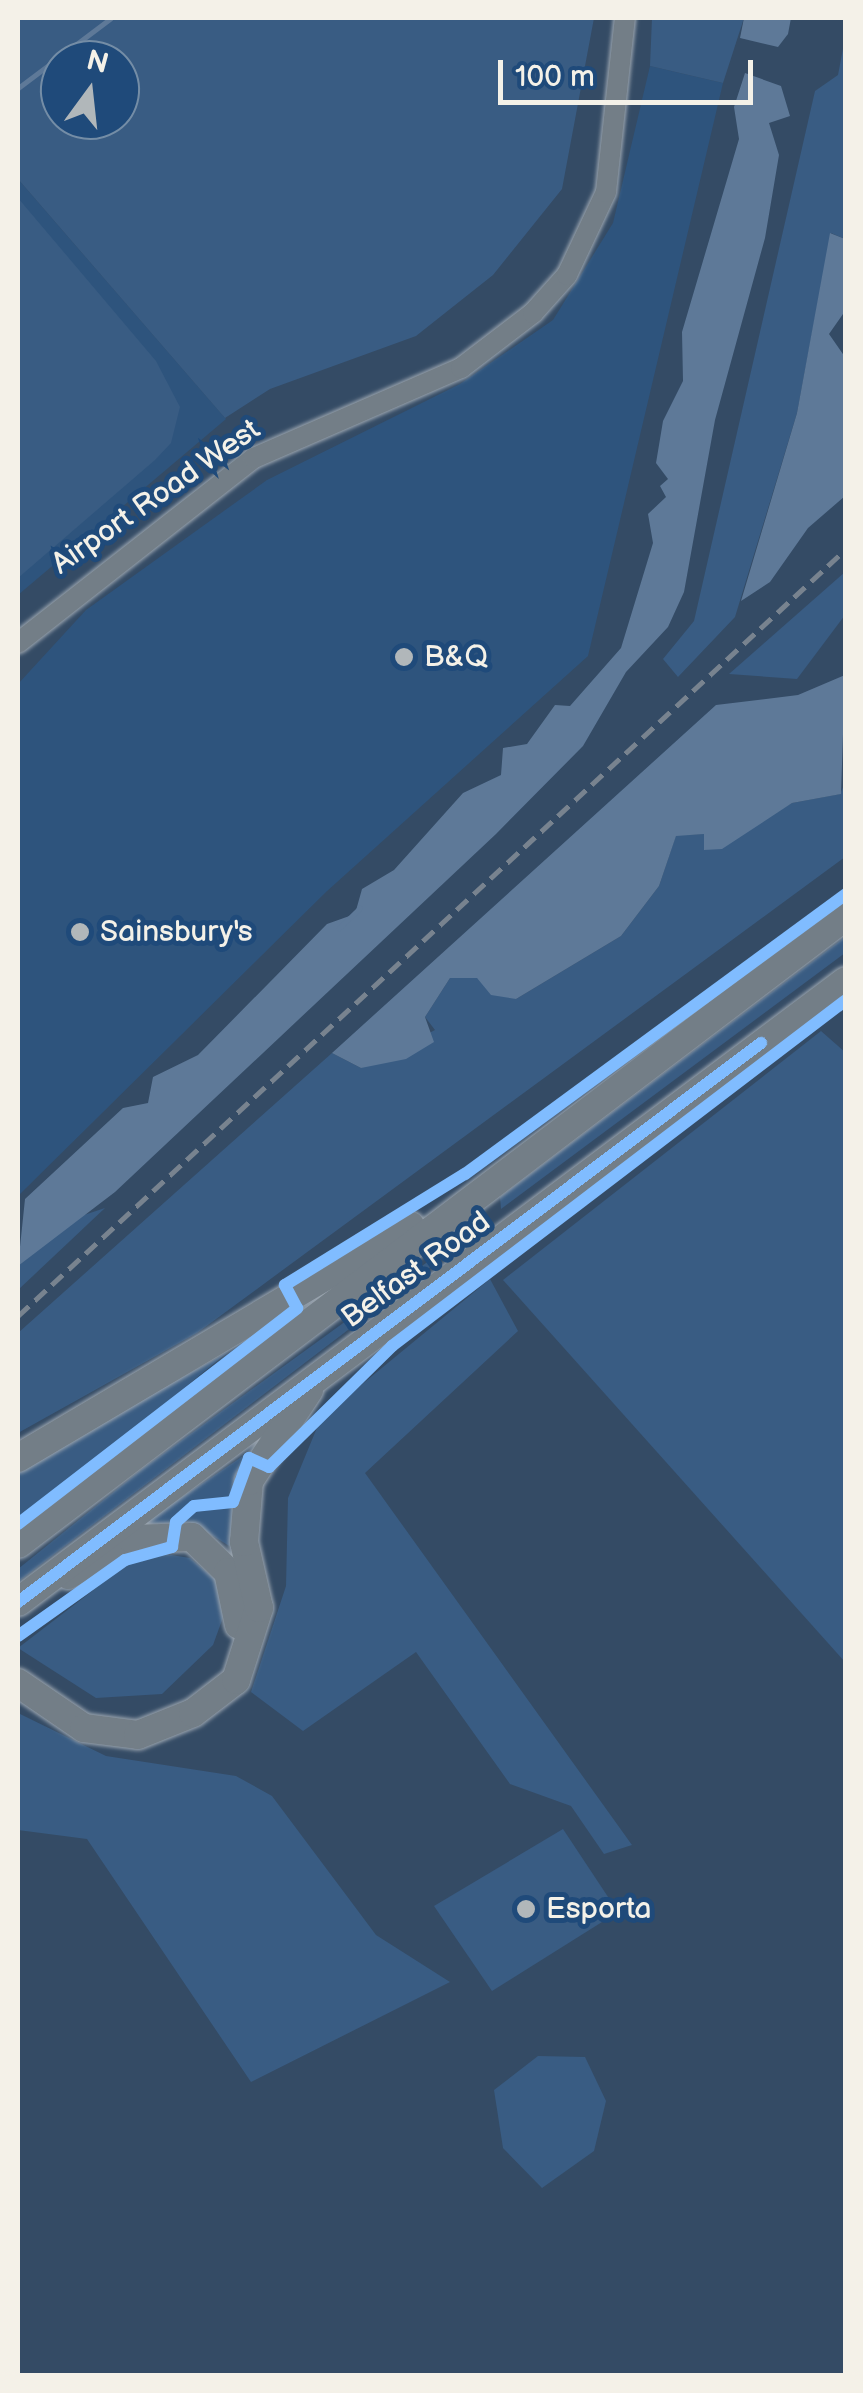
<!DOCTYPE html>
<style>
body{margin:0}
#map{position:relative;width:863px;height:2393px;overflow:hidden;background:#344b65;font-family:"Balsamiq Sans",sans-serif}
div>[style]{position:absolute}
.built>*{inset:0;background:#2e547d}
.green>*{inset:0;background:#395c83}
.water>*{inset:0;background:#5e7998}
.stream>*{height:5px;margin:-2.5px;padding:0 2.5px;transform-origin:2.5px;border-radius:2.5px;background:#5e7998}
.roads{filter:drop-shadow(0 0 2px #9ba5af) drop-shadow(0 0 2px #9ba5af)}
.secondary>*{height:20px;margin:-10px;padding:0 10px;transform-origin:10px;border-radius:10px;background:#737e87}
.highway>*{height:28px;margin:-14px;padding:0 14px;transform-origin:14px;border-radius:14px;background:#737e87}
.rail>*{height:5px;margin-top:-2.5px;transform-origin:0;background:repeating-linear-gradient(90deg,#78838f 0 15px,transparent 0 23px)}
.cycleway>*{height:12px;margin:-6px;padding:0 6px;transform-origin:6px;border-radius:6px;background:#80bcff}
.dots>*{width:28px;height:28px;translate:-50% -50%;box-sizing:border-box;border:5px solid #1f4a7a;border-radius:50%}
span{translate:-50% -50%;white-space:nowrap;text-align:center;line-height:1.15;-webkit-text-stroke:10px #1f4a7a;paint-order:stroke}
.street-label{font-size:30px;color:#f4f1e8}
.poi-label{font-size:30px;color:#f4f1e8}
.left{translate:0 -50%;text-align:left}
.frame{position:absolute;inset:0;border:20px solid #f4f1e8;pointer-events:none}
.north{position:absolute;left:40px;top:40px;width:100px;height:100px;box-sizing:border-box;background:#1f4a7a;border:2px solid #748da6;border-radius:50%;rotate:15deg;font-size:28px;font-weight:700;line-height:40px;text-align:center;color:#f4f1e8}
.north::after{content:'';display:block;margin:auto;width:35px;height:45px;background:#b1b7ba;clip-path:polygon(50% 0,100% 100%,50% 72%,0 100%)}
.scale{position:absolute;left:498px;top:60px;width:255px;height:45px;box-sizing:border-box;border:5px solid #f4f1e8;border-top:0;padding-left:12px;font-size:30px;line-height:35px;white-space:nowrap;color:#f4f1e8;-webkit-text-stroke:8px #1f4a7a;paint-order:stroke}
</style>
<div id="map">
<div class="built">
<div style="clip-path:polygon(650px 66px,723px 83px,588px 656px,326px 892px,18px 1196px,18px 684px,86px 610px,267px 480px,460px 384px,553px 320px,613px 223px)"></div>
<div style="clip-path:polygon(18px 179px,226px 419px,18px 595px)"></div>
</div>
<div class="green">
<div style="clip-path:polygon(evenodd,18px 18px,594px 18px,562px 189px,493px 275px,416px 336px,270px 389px,225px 418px,18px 179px,18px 18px,60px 60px,120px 60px,120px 120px,60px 120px,60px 60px)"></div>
<div style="clip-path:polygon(652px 18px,744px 18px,723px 83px,650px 66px)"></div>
<div style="clip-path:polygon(845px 38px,845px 239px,831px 233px,797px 413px,735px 617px,678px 677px,663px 659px,694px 621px,815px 91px,838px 75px)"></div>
<div style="clip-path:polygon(18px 198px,156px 361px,180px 407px,171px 443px,155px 460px,18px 578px)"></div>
<div style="clip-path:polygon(845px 572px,845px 615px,797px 679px,729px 674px)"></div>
<div style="clip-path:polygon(845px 783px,845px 857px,197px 1333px,18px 1433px,18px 1333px,332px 1053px,361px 1068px,435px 1030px,425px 1017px,450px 978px,477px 978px,516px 999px,621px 936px,659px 886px,676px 835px,704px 834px,705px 850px,792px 803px,840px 794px)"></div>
<div style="clip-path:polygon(845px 937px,845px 953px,501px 1209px,500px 1197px,525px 1178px)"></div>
<div style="clip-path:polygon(821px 1031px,846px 1053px,845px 1662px,503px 1280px)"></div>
<div style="clip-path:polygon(105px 1208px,18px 1290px,18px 1266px,66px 1221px)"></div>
<div style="clip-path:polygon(466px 1234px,467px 1239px,18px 1582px,18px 1569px,142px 1469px)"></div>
<div style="clip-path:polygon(490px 1279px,518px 1331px,365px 1473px,632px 1845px,604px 1854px,571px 1806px,510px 1784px,416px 1652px,303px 1731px,251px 1692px,286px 1586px,288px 1498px,321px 1418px)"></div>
<div style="clip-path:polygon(228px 1352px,183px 1389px,18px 1519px,18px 1468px)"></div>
<div style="clip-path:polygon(243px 1456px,234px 1489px,248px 1579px,231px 1547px,190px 1522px,142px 1524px)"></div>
<div style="clip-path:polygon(165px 1554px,190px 1558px,217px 1581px,225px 1612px,213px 1645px,162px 1694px,96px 1698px,18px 1648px,126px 1565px)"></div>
<div style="clip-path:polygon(18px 1713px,106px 1756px,236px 1776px,272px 1796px,376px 1935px,450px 1982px,251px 2082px,87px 1839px,18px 1830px)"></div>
<div style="clip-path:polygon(563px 1829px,618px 1912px,492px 1991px,434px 1906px)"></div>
<div style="clip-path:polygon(538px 2056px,585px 2057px,606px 2101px,594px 2151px,542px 2188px,503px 2148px,494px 2090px)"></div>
</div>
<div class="water">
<div style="clip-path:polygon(744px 18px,791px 18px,788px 34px,778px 47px,740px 38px)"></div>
<div style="clip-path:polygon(745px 73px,781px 86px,790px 116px,769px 123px,779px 155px,765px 238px,715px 420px,684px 592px,668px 627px,626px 672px,583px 746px,496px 834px,115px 1192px,18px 1266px,25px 1199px,123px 1108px,148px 1103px,153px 1077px,198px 1055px,327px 924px,355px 914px,362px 889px,394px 870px,463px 793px,501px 775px,503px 748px,527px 744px,555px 705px,570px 706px,621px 648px,653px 543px,648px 514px,666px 497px,660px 486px,668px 479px,656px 463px,663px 421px,683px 381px,682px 332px,739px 139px,734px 107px)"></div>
<div style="clip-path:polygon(830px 233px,845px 239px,843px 314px,829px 334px,845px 357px,845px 496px,808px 528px,770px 582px,741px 601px,797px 413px)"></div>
<div style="clip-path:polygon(845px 675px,841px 794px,792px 803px,722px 849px,704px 850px,704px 834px,676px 836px,659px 886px,621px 936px,516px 999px,491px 995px,477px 978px,450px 978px,425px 1017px,434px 1042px,406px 1059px,361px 1068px,332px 1053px,716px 705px,798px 695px)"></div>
</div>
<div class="stream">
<div style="left:18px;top:88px;width:116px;rotate:-37deg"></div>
<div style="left:339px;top:928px;width:29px;rotate:-44deg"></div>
</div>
<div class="roads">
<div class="secondary">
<div style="left:18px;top:643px;width:300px;rotate:-38.1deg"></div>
<div style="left:254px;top:458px;width:226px;rotate:-23.5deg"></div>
<div style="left:461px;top:368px;width:91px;rotate:-37.4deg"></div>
<div style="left:533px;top:313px;width:51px;rotate:-48.2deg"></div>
<div style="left:567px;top:275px;width:92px;rotate:-64.8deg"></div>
<div style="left:606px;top:192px;width:175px;rotate:-83.8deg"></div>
</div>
<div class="highway">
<div style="left:18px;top:1458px;width:456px;rotate:-30.6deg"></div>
<div style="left:18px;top:1544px;width:1039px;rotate:-37.18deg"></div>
<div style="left:68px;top:1575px;width:73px;rotate:-29.4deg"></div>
<div style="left:132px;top:1539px;width:60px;rotate:-1.9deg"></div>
<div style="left:192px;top:1537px;width:50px;rotate:44.2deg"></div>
<div style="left:228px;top:1572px;width:54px;rotate:78.3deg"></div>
<div style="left:18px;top:1602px;width:1035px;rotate:-36.87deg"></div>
<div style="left:18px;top:1683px;width:80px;rotate:34.3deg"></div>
<div style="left:84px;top:1728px;width:54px;rotate:7.4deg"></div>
<div style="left:138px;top:1735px;width:59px;rotate:-21.8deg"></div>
<div style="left:193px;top:1713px;width:54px;rotate:-37.5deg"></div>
<div style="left:236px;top:1680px;width:76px;rotate:-72.3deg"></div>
<div style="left:259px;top:1608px;width:68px;rotate:-102.8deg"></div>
<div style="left:244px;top:1542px;width:61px;rotate:-85.3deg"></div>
<div style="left:249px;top:1481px;width:109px;rotate:-56.6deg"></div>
</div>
</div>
<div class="rail">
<div style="left:18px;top:1316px;width:1129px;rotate:-42.81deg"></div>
</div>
<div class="cycleway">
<div style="left:18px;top:1524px;width:353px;rotate:-37.7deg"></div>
<div style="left:297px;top:1308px;width:26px;rotate:-118deg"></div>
<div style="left:285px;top:1285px;width:211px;rotate:-31.7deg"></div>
<div style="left:465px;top:1174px;width:473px;rotate:-36.3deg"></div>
<div style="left:18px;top:1602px;width:930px;rotate:-36.96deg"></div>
<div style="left:18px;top:1636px;width:131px;rotate:-35.4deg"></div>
<div style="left:125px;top:1560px;width:49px;rotate:-15.5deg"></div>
<div style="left:172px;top:1547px;width:25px;rotate:-81deg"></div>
<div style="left:176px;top:1522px;width:24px;rotate:-42deg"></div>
<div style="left:194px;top:1506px;width:39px;rotate:-6deg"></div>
<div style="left:233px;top:1502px;width:47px;rotate:-70deg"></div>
<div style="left:249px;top:1458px;width:22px;rotate:24deg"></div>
<div style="left:269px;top:1467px;width:173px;rotate:-44.5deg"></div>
<div style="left:392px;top:1346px;width:571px;rotate:-37.31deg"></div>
</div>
<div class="dots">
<div style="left:404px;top:657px;background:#b1b7ba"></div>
<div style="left:80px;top:932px;background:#b1b7ba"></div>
<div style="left:526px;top:1909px;background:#b1b7ba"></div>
</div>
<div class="street-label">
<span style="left:156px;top:497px;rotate:-35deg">Airport Road West</span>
<span style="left:416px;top:1270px;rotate:-36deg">Belfast Road</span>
</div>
<div class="poi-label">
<span class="left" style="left:424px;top:657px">B&amp;Q</span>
<span class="left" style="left:100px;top:932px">Sainsbury's</span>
<span class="left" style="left:546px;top:1909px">Esporta</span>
</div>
<div class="frame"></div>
<div class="north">N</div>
<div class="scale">100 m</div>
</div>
